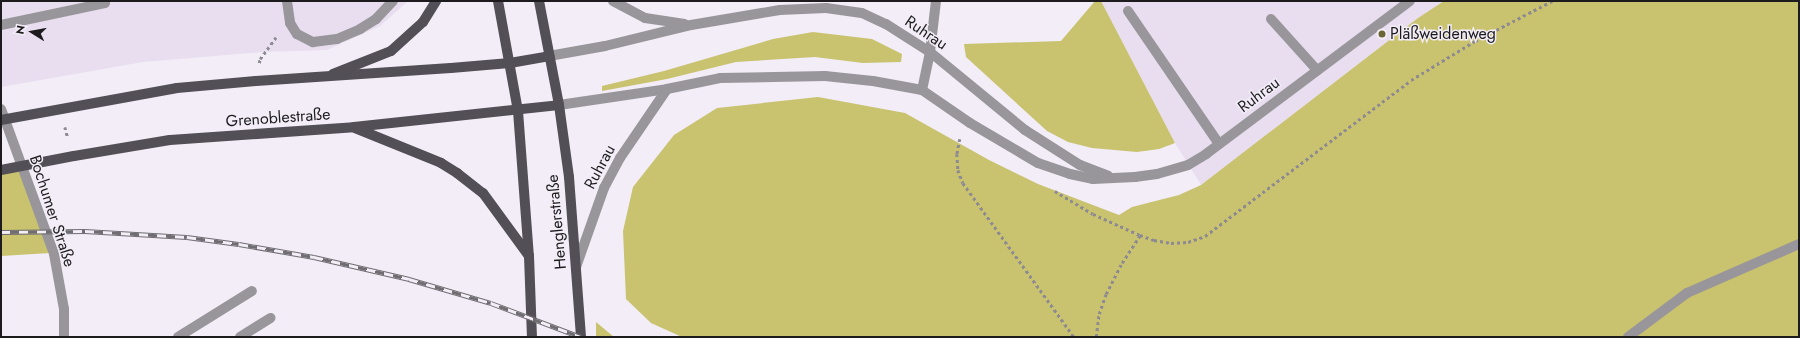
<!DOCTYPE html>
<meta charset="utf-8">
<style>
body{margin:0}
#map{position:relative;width:1800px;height:338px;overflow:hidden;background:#f2edf7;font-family:Jost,sans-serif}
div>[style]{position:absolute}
.built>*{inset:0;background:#e8deef}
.green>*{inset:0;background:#c9c26f}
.path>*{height:2.5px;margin-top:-1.25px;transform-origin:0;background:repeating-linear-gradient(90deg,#8e8a91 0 3px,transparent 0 6px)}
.minor>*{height:10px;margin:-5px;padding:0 5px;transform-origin:5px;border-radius:5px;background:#99969b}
.major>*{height:10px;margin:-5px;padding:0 5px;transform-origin:5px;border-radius:5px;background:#534f56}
.rail>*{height:4.5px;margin-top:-2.25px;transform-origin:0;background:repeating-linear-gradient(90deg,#f2edf7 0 9px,#706d72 0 18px);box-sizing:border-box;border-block:1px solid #706d72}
.dots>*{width:11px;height:11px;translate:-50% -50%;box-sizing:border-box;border:2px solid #f2edf7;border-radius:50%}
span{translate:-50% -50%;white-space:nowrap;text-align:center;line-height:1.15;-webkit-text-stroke:3px #f2edf7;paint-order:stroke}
.street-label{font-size:16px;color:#1d1b1e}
.poi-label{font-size:16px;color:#1d1b1e}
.left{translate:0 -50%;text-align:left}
.frame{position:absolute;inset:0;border:2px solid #1d1b1e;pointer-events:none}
.north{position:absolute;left:12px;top:12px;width:40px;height:40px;-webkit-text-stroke:3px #f2edf7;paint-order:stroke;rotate:281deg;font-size:11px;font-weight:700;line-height:16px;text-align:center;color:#1d1b1e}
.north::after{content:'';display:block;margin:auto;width:14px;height:18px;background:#1d1b1e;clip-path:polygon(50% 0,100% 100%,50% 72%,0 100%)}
</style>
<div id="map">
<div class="built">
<div style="clip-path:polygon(1px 1px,408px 1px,380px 26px,327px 50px,263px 52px,143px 62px,1px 87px)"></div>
<div style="clip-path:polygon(1101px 1px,1444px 1px,1418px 18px,1201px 185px,1175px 143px)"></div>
</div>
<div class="green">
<div style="clip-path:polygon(1095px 1px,1101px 1px,1175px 143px,1159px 149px,1137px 152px,1092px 148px,1068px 142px,1047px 131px,966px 57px,964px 44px,1061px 41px)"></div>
<div style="clip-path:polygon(1444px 1px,1799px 1px,1799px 337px,682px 337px,651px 323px,626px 299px,623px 231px,633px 187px,674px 135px,717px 108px,818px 97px,905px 113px,989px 160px,1038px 184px,1119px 215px,1132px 207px,1179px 195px,1201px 185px,1418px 18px)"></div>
<div style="clip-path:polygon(813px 32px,872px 39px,902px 54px,901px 62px,863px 63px,815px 57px,736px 62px,667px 79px,602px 91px,602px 86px,664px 71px,773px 39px)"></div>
<div style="clip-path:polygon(20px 168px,50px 253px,1px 256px,1px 173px)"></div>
<div style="clip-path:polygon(596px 322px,614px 337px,596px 337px)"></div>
</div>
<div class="path">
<div style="left:259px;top:63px;width:4px;rotate:-76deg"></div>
<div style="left:260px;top:59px;width:27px;rotate:-54deg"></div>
<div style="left:65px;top:127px;width:11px;rotate:75deg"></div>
<div style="left:960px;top:139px;width:15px;rotate:101deg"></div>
<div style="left:957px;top:154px;width:16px;rotate:86deg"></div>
<div style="left:958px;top:170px;width:14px;rotate:69deg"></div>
<div style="left:963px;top:183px;width:190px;rotate:54.2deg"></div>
<div style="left:1055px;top:191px;width:44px;rotate:31.2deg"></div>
<div style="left:1093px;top:214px;width:51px;rotate:24.1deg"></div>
<div style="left:1140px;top:235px;width:15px;rotate:20deg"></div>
<div style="left:1154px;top:240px;width:17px;rotate:10deg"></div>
<div style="left:1171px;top:243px;width:17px;rotate:-3deg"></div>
<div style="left:1188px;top:242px;width:18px;rotate:-19deg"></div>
<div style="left:1205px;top:236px;width:258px;rotate:-37.1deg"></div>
<div style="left:1411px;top:80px;width:75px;rotate:-31.4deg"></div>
<div style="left:1475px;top:41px;width:87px;rotate:-27.5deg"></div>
<div style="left:1096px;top:337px;width:23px;rotate:-83deg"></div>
<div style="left:1099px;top:314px;width:21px;rotate:-71deg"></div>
<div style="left:1106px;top:294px;width:35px;rotate:-63deg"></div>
<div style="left:1122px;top:263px;width:33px;rotate:-57deg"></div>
</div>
<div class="minor">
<div style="left:287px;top:1px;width:22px;rotate:82deg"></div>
<div style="left:290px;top:23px;width:13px;rotate:58deg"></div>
<div style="left:297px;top:34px;width:18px;rotate:27deg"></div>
<div style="left:313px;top:42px;width:24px;rotate:-7deg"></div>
<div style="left:337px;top:39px;width:25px;rotate:-23deg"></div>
<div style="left:360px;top:29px;width:19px;rotate:-32deg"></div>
<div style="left:376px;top:19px;width:25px;rotate:-47deg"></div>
<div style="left:613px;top:1px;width:36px;rotate:28deg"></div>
<div style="left:645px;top:18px;width:40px;rotate:8.5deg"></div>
<div style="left:1128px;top:11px;width:161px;rotate:55.6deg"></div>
<div style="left:1271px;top:19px;width:69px;rotate:48deg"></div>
<div style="left:1px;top:25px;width:106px;rotate:-11.9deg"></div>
<div style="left:105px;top:3px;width:2px;rotate:-90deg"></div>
<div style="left:549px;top:56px;width:57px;rotate:-10.1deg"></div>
<div style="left:605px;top:46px;width:89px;rotate:-13.7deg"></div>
<div style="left:691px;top:25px;width:90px;rotate:-9.6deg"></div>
<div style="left:780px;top:10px;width:46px;rotate:-2.5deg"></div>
<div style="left:826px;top:8px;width:36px;rotate:8deg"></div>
<div style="left:862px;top:13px;width:26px;rotate:25deg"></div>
<div style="left:886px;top:24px;width:52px;rotate:32.5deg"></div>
<div style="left:930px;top:52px;width:123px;rotate:39.4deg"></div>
<div style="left:1025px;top:130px;width:65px;rotate:32.5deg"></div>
<div style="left:1080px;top:165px;width:30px;rotate:21deg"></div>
<div style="left:922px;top:90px;width:39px;rotate:-78deg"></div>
<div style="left:930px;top:52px;width:51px;rotate:-83.3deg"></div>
<div style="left:559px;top:105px;width:109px;rotate:-8.4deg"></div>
<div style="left:667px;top:89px;width:54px;rotate:-11.7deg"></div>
<div style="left:720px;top:78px;width:105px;rotate:-1.1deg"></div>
<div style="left:825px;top:76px;width:48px;rotate:5.9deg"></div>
<div style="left:873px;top:81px;width:50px;rotate:10.4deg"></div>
<div style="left:922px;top:90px;width:58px;rotate:34.5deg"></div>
<div style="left:970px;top:123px;width:79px;rotate:30.5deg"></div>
<div style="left:1038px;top:163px;width:34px;rotate:19deg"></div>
<div style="left:1070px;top:174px;width:24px;rotate:12deg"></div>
<div style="left:1093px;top:179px;width:42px;rotate:-2.7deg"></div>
<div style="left:1135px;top:177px;width:22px;rotate:-8deg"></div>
<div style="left:1157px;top:174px;width:32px;rotate:-16deg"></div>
<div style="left:1188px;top:165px;width:21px;rotate:-31deg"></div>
<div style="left:1206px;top:154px;width:255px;rotate:-36.9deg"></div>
<div style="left:1px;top:109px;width:154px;rotate:69.9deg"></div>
<div style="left:54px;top:254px;width:56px;rotate:79.7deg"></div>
<div style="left:64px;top:309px;width:28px;rotate:90deg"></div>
<div style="left:576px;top:267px;width:84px;rotate:-70.5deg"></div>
<div style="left:604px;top:188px;width:34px;rotate:-62deg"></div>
<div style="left:620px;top:158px;width:83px;rotate:-55.7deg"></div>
<div style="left:178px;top:337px;width:87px;rotate:-31.9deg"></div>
<div style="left:240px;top:337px;width:36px;rotate:-32deg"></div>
<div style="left:1628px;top:337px;width:74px;rotate:-36.7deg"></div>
<div style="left:1687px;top:293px;width:122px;rotate:-23.6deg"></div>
</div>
<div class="major">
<div style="left:498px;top:1px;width:112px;rotate:79.7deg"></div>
<div style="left:518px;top:111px;width:145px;rotate:85.7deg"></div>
<div style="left:529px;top:256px;width:81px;rotate:87.9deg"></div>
<div style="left:539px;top:1px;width:106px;rotate:79.1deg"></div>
<div style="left:559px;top:105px;width:73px;rotate:82.1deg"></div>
<div style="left:569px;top:177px;width:160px;rotate:85.7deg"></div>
<div style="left:333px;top:74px;width:62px;rotate:-21.6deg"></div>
<div style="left:391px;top:51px;width:43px;rotate:-42.2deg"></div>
<div style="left:423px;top:22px;width:25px;rotate:-58deg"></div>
<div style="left:1px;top:120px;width:179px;rotate:-10.3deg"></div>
<div style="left:177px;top:88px;width:79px;rotate:-5.1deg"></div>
<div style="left:256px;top:81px;width:195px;rotate:-3.8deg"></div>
<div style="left:451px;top:68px;width:59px;rotate:-4.8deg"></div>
<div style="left:510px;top:63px;width:40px;rotate:-10deg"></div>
<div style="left:355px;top:128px;width:93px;rotate:22.1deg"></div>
<div style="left:441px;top:163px;width:19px;rotate:32deg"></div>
<div style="left:457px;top:173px;width:33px;rotate:38deg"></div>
<div style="left:483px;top:193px;width:78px;rotate:53.9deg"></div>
<div style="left:1px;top:170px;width:74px;rotate:-10.9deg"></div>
<div style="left:74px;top:156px;width:97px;rotate:-9.5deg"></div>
<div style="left:170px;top:140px;width:184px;rotate:-4deg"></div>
<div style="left:354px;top:127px;width:206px;rotate:-6.1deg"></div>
</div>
<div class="rail">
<div style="left:1px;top:232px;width:84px;rotate:-0.7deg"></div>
<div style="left:85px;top:231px;width:102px;rotate:3.4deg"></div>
<div style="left:187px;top:237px;width:52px;rotate:7.7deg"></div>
<div style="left:239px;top:244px;width:76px;rotate:9.8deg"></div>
<div style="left:314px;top:257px;width:98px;rotate:13deg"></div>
<div style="left:409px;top:279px;width:85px;rotate:16.3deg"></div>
<div style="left:491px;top:303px;width:96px;rotate:20.7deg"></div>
</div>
<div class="dots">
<div style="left:1382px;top:34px;background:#6b6633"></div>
</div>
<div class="street-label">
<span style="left:926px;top:33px;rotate:34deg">Ruhrau</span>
<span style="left:1259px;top:95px;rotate:-37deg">Ruhrau</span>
<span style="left:278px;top:118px;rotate:-4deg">Grenoblestraße</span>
<span style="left:600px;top:167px;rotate:-62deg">Ruhrau</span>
<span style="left:52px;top:211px;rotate:72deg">Bochumer Straße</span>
<span style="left:557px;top:222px;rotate:-95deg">Henglerstraße</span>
</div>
<div class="poi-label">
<span class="left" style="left:1390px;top:34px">Pläßweidenweg</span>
</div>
<div class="frame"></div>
<div class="north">N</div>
</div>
